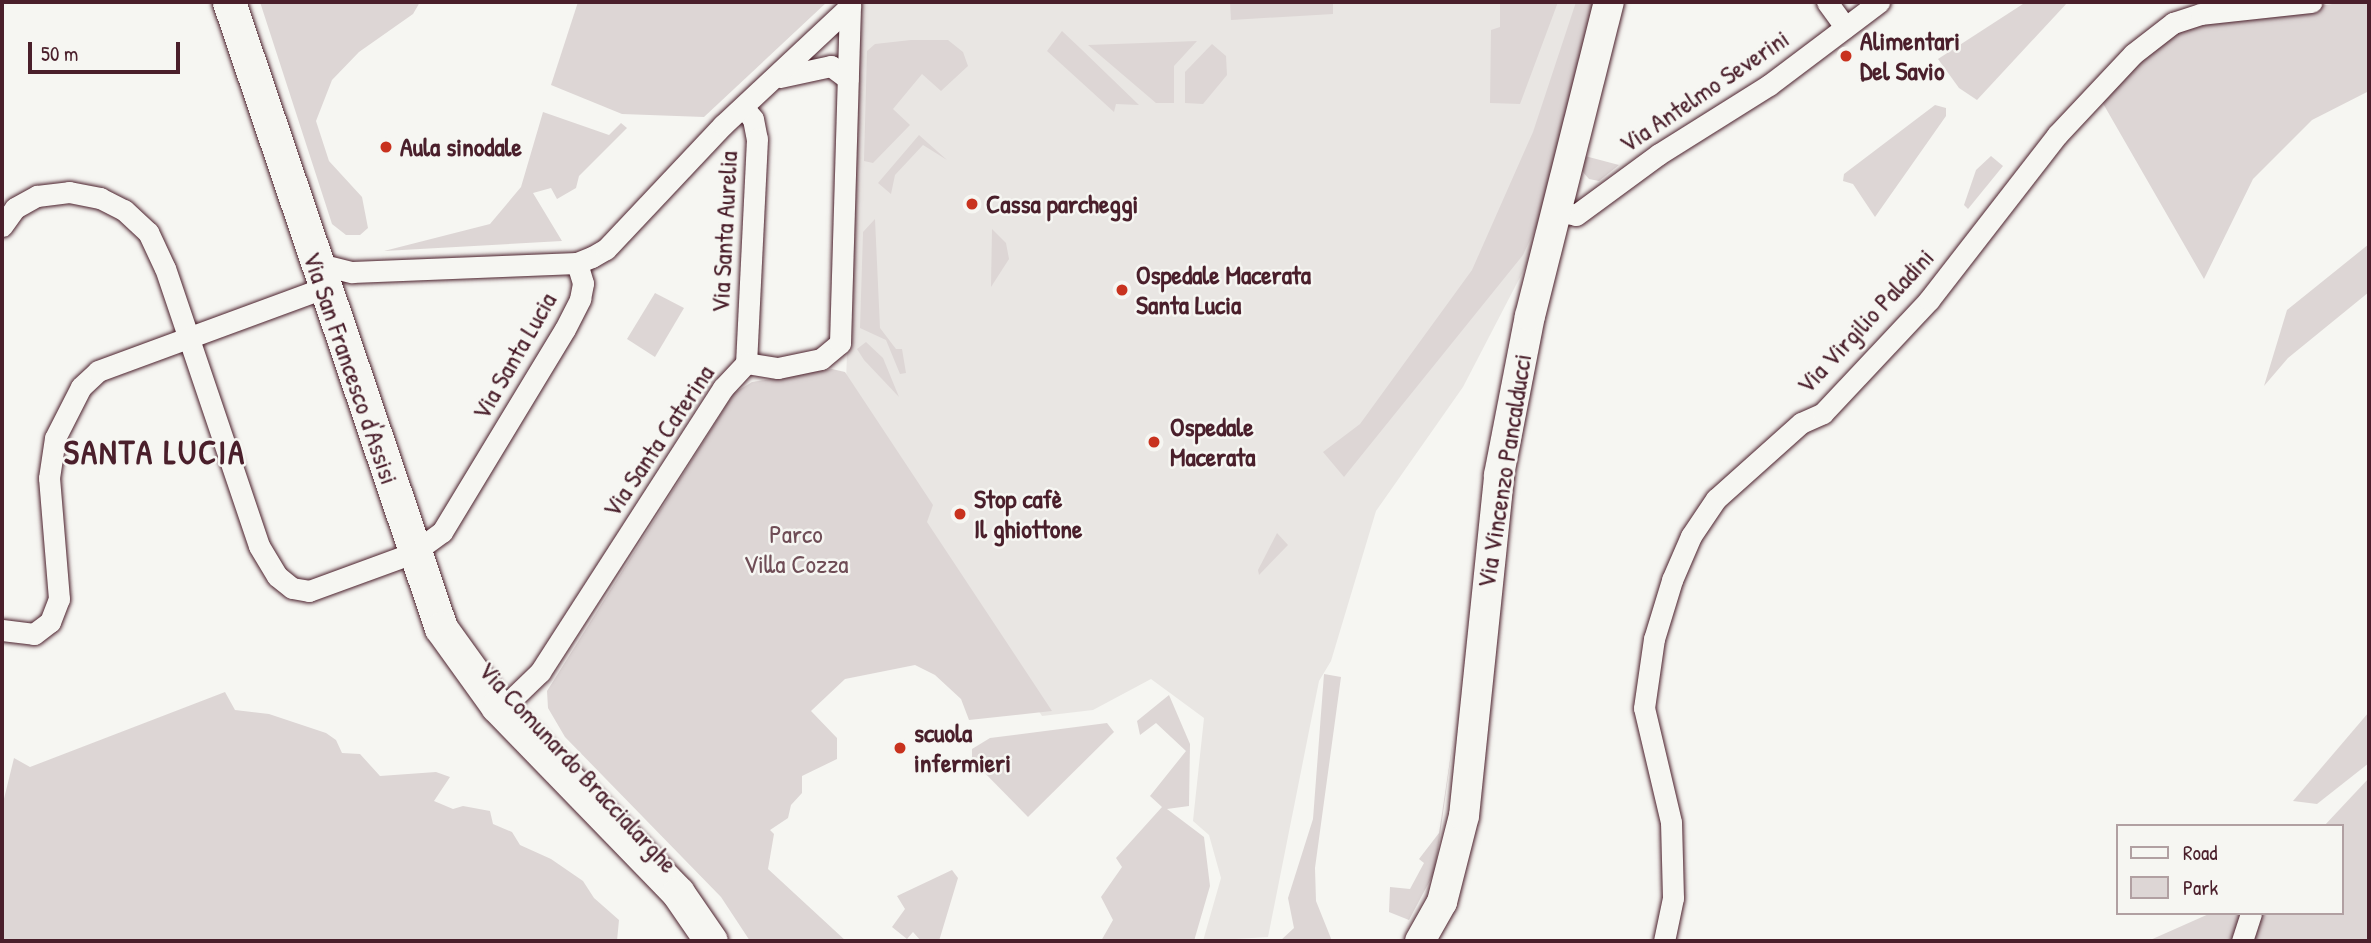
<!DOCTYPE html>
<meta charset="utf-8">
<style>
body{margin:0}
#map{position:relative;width:2371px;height:943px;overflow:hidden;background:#f6f6f2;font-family:"Patrick Hand",sans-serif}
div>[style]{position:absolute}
.built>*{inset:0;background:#e9e6e3}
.green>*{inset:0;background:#ddd6d5}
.roads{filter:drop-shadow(0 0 2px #4a1f2b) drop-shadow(0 0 2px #4a1f2b)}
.street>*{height:21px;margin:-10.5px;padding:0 10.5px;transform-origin:10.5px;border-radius:10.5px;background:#f6f6f2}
.secondary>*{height:30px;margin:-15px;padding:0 15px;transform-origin:15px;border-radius:15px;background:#f6f6f2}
.primary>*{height:33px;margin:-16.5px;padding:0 16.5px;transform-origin:16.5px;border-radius:16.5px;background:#f6f6f2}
.dots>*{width:19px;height:19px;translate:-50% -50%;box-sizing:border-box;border:4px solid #f6f6f2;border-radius:50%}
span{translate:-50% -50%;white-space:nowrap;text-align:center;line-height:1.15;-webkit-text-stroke:5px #f6f6f2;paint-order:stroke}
.poi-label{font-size:26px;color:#4a1f2b;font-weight:700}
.left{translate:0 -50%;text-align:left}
.street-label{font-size:26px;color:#4a1f2b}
.park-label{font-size:26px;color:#6f4d56}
.district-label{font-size:33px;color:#4a1f2b;font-weight:700;letter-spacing:2px}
.frame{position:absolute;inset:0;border:4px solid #4a1f2b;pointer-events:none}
.legend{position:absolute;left:2116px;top:824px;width:228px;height:91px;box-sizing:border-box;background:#f6f6f2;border:2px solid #b1a0a2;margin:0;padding:9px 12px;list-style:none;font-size:21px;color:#4a1f2b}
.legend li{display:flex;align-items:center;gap:14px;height:35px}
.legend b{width:35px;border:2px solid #b1a0a2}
.scale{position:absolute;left:28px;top:42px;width:152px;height:32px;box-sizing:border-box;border:4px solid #4a1f2b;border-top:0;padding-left:9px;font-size:21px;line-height:24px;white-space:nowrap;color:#4a1f2b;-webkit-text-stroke:5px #f6f6f2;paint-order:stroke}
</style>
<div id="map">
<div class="built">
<div style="clip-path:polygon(859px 2px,1603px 2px,1544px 231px,1463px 387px,1376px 511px,1331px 661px,1319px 681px,1268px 937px,1203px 941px,1221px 878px,1209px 835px,1193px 821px,1204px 718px,1151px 679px,1093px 710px,1042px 716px,920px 528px,846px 382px)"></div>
</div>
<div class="green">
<div style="clip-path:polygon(260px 2px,420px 2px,413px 14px,359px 52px,332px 80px,316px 121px,329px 161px,362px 197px,368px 228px,360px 235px,346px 235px,332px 224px)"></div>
<div style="clip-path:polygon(578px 2px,827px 2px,704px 117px,622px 114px,551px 85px)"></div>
<div style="clip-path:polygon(1230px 2px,1333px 2px,1333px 14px,1231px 20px)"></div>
<div style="clip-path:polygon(1500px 2px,1558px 2px,1520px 104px,1490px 103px,1491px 30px,1500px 27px)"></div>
<div style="clip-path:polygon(1576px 2px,1598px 2px,1537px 225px,1523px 255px,1344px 477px,1323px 452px,1360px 424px,1472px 270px,1533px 132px)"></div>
<div style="clip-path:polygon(2026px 2px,2068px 2px,1977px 100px,1959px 88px,1938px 59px)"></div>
<div style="clip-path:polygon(2345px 2px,2369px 2px,2369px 91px,2312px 120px,2253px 179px,2204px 279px,2101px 100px,2142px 58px,2184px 27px)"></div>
<div style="clip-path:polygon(1062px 31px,1080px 48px,1139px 105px,1116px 104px,1114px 112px,1047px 51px)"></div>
<div style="clip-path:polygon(911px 40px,948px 40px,963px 52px,968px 66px,941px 91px,922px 74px,893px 109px,910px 125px,873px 163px,864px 161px,867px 51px,875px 44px)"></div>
<div style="clip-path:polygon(1197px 41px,1174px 66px,1174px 103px,1156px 103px,1088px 45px)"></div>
<div style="clip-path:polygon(1212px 44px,1226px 56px,1227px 75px,1203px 104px,1185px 103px,1185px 72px)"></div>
<div style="clip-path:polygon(1935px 105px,1946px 108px,1946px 116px,1875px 217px,1853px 184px,1843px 181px,1844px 174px)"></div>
<div style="clip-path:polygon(543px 112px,609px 135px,621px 123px,627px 128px,579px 176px,576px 188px,557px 199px,551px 188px,533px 193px,562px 241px,384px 251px,490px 224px,521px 187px)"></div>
<div style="clip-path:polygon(919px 135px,947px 160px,923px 145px,895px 175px,891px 194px,878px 183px)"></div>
<div style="clip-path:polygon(1585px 156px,1619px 165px,1599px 181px,1589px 179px,1582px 171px)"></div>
<div style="clip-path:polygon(1991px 156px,2003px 166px,1968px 209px,1964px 205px,1976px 170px)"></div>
<div style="clip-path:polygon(875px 219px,880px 328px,896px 349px,902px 349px,906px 373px,900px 374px,886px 340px,860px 328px,863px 232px)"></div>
<div style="clip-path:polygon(992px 229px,1006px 243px,1009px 259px,991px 287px)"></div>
<div style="clip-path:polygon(2369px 244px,2369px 292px,2288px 358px,2264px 386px,2287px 310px)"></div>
<div style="clip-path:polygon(655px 293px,684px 308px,655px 357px,627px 339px)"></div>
<div style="clip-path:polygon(866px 342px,883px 358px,899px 397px,864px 360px,857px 349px)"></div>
<div style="clip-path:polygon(832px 369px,845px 372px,933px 505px,927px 522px,1052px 711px,969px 720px,961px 699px,935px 675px,915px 665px,845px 679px,811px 711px,837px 738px,837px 759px,802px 776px,802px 793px,791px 805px,788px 818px,770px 830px,774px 834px,768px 869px,846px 941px,750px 941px,721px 897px,565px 737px,548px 708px,547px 691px,734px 393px,752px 382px)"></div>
<div style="clip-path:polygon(1277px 533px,1288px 545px,1259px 575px,1258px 570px)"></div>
<div style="clip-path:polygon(1324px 674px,1341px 677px,1315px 868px,1316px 901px,1332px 941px,1280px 941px,1294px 928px,1288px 898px,1313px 819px)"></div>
<div style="clip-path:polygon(225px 692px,235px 710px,269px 714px,326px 733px,336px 740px,342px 753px,360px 754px,380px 776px,436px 772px,450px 777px,434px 801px,453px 809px,463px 806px,490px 811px,493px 824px,512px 832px,520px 845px,551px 859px,583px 881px,594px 898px,619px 920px,617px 941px,2px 941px,2px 807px,14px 758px,30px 767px)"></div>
<div style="clip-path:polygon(1169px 695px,1190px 744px,1189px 806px,1167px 809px,1204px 837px,1210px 886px,1194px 941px,1101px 941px,1113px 920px,1101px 897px,1122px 867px,1116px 858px,1162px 807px,1150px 796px,1186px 751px,1156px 723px,1140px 735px,1137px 721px)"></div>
<div style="clip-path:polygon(2369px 712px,2369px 763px,2317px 804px,2293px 801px)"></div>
<div style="clip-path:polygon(1107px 723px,1114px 732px,1028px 817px,972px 760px,972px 749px,990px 738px)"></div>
<div style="clip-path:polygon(1455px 727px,1435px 871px,1409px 920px,1389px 912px,1390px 887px,1410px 889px,1424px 863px,1419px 859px,1439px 833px)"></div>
<div style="clip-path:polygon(2369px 778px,2369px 941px,2148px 941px,2211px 913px,2341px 913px,2341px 826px,2324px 826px)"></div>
<div style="clip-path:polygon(952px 870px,958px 878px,939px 941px,921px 941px,913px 932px,907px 939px,892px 927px,905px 909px,897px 896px)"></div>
</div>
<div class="roads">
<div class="street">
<div style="left:1827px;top:2px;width:31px;rotate:54deg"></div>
<div style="left:780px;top:77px;width:52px;rotate:-12.2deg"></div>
<div style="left:831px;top:66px;width:21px;rotate:37deg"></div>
<div style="left:744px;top:108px;width:14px;rotate:51deg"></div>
<div style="left:753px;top:119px;width:20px;rotate:79deg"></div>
<div style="left:757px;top:139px;width:224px;rotate:92.8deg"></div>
<div style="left:1556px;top:211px;width:20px;rotate:11deg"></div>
<div style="left:1576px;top:215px;width:103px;rotate:-36.3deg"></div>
<div style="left:1659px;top:154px;width:130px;rotate:-32.1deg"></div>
<div style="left:1769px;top:85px;width:138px;rotate:-37deg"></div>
<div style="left:2px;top:226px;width:22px;rotate:-54deg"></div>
<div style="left:15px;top:208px;width:25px;rotate:-29deg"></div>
<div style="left:37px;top:196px;width:32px;rotate:-7deg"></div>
<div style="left:69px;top:192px;width:32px;rotate:11deg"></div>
<div style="left:100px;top:198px;width:27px;rotate:27deg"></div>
<div style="left:124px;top:210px;width:33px;rotate:43deg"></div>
<div style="left:148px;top:232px;width:40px;rotate:65deg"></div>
<div style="left:165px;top:268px;width:293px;rotate:71.3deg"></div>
<div style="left:259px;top:546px;width:35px;rotate:59deg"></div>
<div style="left:277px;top:576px;width:19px;rotate:39deg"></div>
<div style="left:292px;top:588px;width:17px;rotate:10deg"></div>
<div style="left:309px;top:591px;width:111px;rotate:-20.1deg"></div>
<div style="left:413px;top:553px;width:36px;rotate:-36deg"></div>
<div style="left:442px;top:532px;width:237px;rotate:-58.8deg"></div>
<div style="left:565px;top:329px;width:34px;rotate:-63deg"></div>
<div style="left:580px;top:299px;width:16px;rotate:-79deg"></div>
<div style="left:583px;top:283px;width:21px;rotate:-107deg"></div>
<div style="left:315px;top:263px;width:38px;rotate:14deg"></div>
<div style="left:352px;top:272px;width:225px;rotate:-2.3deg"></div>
<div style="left:577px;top:263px;width:16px;rotate:-22deg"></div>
<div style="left:592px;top:257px;width:16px;rotate:-30deg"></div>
<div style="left:606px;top:249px;width:170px;rotate:-46.7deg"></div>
<div style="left:723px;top:125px;width:174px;rotate:-43.1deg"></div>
<div style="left:2px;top:630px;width:32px;rotate:7deg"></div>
<div style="left:34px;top:634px;width:20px;rotate:-37deg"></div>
<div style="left:50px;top:622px;width:25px;rotate:-69deg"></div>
<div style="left:59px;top:599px;width:121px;rotate:-94.7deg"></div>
<div style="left:49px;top:478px;width:40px;rotate:-81.5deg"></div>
<div style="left:55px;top:438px;width:57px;rotate:-63deg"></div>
<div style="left:81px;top:387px;width:23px;rotate:-43deg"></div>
<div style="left:98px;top:371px;width:241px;rotate:-20.2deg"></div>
<div style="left:510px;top:701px;width:42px;rotate:-44deg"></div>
<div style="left:540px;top:672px;width:338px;rotate:-57.2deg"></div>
<div style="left:723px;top:388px;width:34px;rotate:-47deg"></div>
<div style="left:746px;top:363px;width:32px;rotate:9deg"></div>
<div style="left:778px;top:368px;width:44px;rotate:-11.8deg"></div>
<div style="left:821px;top:359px;width:25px;rotate:-40deg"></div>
<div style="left:840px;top:343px;width:341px;rotate:-88.3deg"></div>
<div style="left:1664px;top:941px;width:44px;rotate:-78.2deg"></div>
<div style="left:1673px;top:898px;width:76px;rotate:-91.5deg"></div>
<div style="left:1671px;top:822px;width:117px;rotate:-103.3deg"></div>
<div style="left:1644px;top:708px;width:70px;rotate:-81.8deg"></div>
<div style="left:1654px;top:639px;width:62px;rotate:-73deg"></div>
<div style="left:1672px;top:580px;width:48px;rotate:-66.6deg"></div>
<div style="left:1691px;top:536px;width:45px;rotate:-56deg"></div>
<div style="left:1716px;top:499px;width:114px;rotate:-41.8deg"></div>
<div style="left:1801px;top:423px;width:24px;rotate:-24deg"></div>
<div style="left:1823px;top:413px;width:155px;rotate:-46.8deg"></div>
<div style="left:1929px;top:300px;width:209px;rotate:-52.2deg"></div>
<div style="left:2057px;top:135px;width:111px;rotate:-46.8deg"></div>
<div style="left:2133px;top:54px;width:51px;rotate:-37.8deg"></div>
<div style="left:2173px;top:23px;width:29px;rotate:-18deg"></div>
<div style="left:2201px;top:14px;width:111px;rotate:-6.2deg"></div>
<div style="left:2242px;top:941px;width:29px;rotate:-72deg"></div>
</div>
<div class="secondary">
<div style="left:1420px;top:941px;width:45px;rotate:-60.6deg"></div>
<div style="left:1442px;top:902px;width:89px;rotate:-75.7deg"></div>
<div style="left:1464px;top:816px;width:343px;rotate:-84.1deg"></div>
<div style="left:1499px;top:475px;width:162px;rotate:-79deg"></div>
<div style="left:1530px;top:316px;width:324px;rotate:-75.9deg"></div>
</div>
<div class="primary">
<div style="left:229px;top:2px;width:661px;rotate:71.29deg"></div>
<div style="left:441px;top:628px;width:96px;rotate:54.3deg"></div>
<div style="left:497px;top:706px;width:260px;rotate:45.9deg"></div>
<div style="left:678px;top:893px;width:58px;rotate:55.5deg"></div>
</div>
</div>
<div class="dots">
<div style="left:1846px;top:56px;background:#c8321e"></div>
<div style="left:386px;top:147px;background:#c8321e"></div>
<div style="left:972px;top:204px;background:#c8321e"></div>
<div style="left:1122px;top:290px;background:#c8321e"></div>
<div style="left:1154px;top:442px;background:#c8321e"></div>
<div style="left:960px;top:514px;background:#c8321e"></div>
<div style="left:900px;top:748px;background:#c8321e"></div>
</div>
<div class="poi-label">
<span class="left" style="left:1860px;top:56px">Alimentari<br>Del Savio</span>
<span class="left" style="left:400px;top:147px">Aula sinodale</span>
<span class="left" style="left:986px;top:204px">Cassa parcheggi</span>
<span class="left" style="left:1136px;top:290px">Ospedale Macerata<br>Santa Lucia</span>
<span class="left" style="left:1170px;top:442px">Ospedale<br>Macerata</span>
<span class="left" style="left:974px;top:514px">Stop cafè<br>Il ghiottone</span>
<span class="left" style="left:914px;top:748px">scuola<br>infermieri</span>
</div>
<div class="street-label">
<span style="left:1704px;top:91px;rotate:-34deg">Via Antelmo Severini</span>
<span style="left:724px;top:232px;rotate:-87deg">Via Santa Aurelia</span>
<span style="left:1865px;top:321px;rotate:-47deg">Via Virgilio Paladini</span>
<span style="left:514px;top:356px;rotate:-60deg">Via Santa Lucia</span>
<span style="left:351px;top:368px;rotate:71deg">Via San Francesco d'Assisi</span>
<span style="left:658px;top:441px;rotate:-56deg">Via Santa Caterina</span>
<span style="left:1504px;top:471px;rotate:-81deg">Via Vincenzo Pancalducci</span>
<span style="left:578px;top:767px;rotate:47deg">Via Comunardo Braccialarghe</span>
</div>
<div class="park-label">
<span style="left:796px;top:549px">Parco<br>Villa Cozza</span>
</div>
<div class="district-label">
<span style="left:155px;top:453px">SANTA LUCIA</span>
</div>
<div class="frame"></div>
<ul class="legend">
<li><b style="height:9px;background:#f6f6f2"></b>Road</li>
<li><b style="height:19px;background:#ddd6d5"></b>Park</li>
</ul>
<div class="scale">50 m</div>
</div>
